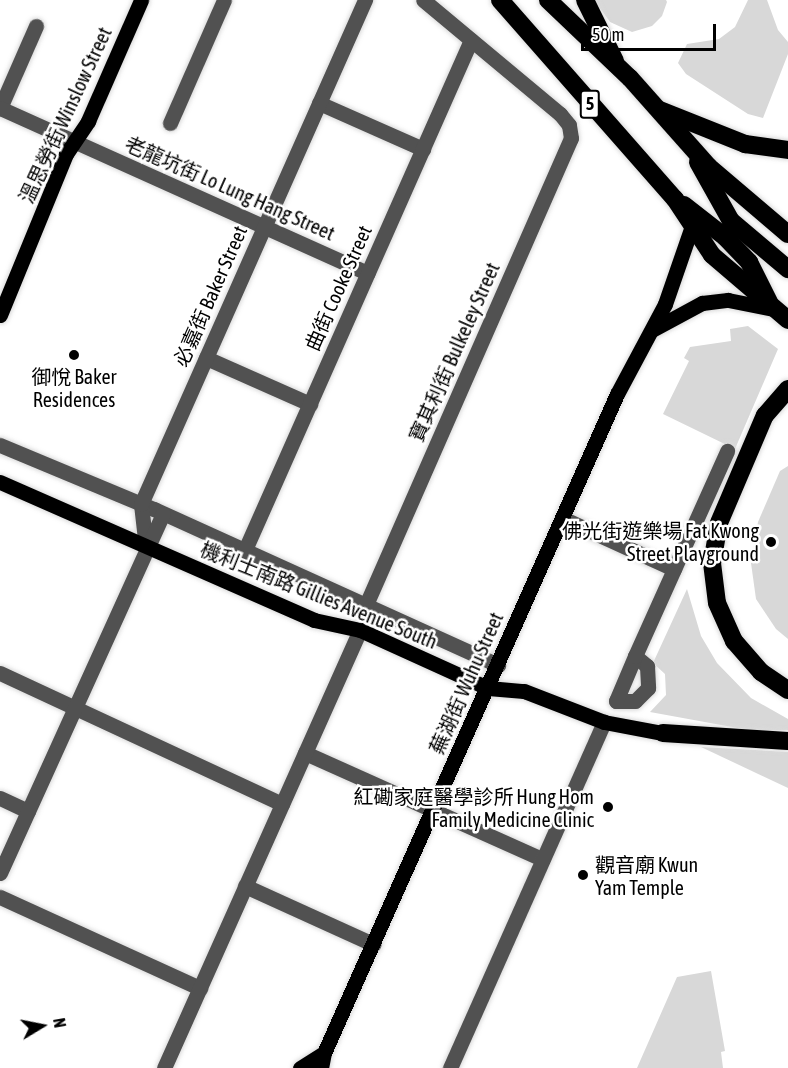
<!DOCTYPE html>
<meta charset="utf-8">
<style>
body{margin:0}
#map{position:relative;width:788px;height:1068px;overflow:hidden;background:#fff;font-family:"Asap Condensed","Noto Sans TC",sans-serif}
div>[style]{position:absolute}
.green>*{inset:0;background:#d8d8d8}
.roads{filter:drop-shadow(0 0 2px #dbdbdb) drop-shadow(0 0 2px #dbdbdb)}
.minor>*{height:15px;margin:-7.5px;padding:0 7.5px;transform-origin:7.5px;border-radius:7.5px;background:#515151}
.major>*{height:15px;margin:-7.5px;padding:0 7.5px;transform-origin:7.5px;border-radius:7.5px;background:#000}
.highway>*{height:18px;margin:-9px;padding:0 9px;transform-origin:9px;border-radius:9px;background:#000}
.dots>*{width:16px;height:16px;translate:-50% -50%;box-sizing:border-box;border:3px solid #fff;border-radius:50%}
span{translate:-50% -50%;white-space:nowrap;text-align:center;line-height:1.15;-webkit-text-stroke:5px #fff;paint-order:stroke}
.shield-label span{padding:2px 4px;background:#fff;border:2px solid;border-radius:4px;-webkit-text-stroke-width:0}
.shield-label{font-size:18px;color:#000;font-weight:700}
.street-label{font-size:20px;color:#000}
.poi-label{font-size:20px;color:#000}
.right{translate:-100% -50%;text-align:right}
.left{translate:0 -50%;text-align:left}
.north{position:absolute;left:12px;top:996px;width:60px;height:60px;-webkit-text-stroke:4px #fff;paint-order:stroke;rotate:80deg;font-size:16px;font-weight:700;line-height:24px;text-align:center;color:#000}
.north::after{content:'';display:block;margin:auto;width:21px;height:27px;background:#000;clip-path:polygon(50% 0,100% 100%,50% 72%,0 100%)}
.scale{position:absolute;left:581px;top:24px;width:135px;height:27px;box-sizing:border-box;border:3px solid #000;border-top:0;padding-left:8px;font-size:18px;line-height:21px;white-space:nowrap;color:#000;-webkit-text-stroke:4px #fff;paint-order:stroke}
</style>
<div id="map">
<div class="green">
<div style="clip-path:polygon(594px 0,666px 0,667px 2px,662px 16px,652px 26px,632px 32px,610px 22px)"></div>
<div style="clip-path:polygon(748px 0,767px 0,778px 30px,788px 42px,788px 54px,763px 118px,748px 114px,686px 74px,678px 63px,687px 44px,719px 39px,735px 27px)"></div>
<div style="clip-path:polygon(748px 326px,778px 349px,735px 449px,663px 414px,689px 361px,684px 358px,690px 347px,731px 341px,730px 329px)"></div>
<div style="clip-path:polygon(788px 466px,788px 639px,776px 629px,756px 599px,751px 563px,758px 522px,780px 471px)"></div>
<div style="clip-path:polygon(687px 589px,701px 636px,717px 663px,751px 698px,788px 719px,788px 730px,754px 731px,650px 712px,666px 695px,665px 674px,653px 663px)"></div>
<div style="clip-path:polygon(701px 747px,788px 752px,788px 788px)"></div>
<div style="clip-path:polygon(711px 971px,725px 1051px,721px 1052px,723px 1068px,637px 1068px,677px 977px)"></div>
</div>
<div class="roads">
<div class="minor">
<div style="left:36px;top:26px;width:90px;rotate:113.7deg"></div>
<div style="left:0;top:108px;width:403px;rotate:24.2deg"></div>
<div style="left:319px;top:103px;width:114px;rotate:23.9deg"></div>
<div style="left:170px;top:123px;width:134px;rotate:-66.3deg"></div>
<div style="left:206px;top:358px;width:114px;rotate:23.9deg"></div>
<div style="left:0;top:445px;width:167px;rotate:22.6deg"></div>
<div style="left:154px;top:509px;width:378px;rotate:24.4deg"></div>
<div style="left:562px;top:518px;width:123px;rotate:24.5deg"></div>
<div style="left:146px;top:548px;width:44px;rotate:-96.5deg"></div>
<div style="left:141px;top:504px;width:552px;rotate:-66.04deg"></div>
<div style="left:244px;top:552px;width:560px;rotate:-66.09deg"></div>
<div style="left:365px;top:607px;width:512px;rotate:-66.29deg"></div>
<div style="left:571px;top:138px;width:13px;rotate:-99deg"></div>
<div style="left:569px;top:125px;width:14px;rotate:-129deg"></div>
<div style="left:560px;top:114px;width:178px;rotate:-140.2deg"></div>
<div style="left:635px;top:656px;width:16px;rotate:40deg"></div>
<div style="left:647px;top:666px;width:22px;rotate:87deg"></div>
<div style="left:648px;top:688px;width:18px;rotate:135deg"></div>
<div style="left:635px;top:701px;width:19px;rotate:180deg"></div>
<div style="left:616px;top:701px;width:49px;rotate:-67.1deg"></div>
<div style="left:635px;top:656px;width:225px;rotate:-65.8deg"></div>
<div style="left:0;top:673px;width:311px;rotate:24.9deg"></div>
<div style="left:305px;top:753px;width:260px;rotate:24.1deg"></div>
<div style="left:0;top:798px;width:31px;rotate:25deg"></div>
<div style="left:0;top:873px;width:394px;rotate:-65.6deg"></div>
<div style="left:245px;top:886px;width:141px;rotate:24.4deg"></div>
<div style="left:0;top:897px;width:220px;rotate:24.5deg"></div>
<div style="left:164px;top:1068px;width:480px;rotate:-65.9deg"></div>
<div style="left:450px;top:1068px;width:379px;rotate:-66deg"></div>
</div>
<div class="major">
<div style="left:0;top:315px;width:174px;rotate:-67.7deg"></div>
<div style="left:66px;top:154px;width:40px;rotate:-56deg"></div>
<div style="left:88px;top:121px;width:132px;rotate:-66.3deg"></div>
<div style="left:652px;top:330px;width:57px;rotate:-28.4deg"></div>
<div style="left:702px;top:303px;width:26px;rotate:-7deg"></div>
<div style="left:728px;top:300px;width:46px;rotate:11.3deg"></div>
<div style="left:0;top:482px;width:343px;rotate:23.7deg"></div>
<div style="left:314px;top:620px;width:47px;rotate:12.3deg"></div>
<div style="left:360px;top:630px;width:141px;rotate:24.4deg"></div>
<div style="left:488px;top:688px;width:36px;rotate:5deg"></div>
<div style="left:524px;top:691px;width:86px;rotate:21.2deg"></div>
<div style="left:604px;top:722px;width:60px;rotate:10.6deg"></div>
<div style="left:300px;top:1068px;width:28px;rotate:-32deg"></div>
<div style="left:321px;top:1068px;width:15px;rotate:-79deg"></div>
<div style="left:324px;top:1053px;width:721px;rotate:-66.03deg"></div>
<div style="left:617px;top:394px;width:102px;rotate:-61.9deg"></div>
<div style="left:665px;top:304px;width:83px;rotate:-70.9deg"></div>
</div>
<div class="highway">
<div style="left:500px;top:0;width:265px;rotate:48.7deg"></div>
<div style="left:675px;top:199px;width:67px;rotate:56.5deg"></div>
<div style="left:712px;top:255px;width:100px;rotate:40.5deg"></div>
<div style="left:548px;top:0;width:113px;rotate:43.6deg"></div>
<div style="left:630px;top:78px;width:118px;rotate:48.4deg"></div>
<div style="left:708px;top:166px;width:105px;rotate:40.4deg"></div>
<div style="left:585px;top:0;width:68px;rotate:63.8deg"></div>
<div style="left:660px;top:110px;width:92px;rotate:21.8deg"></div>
<div style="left:745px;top:144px;width:43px;rotate:7.9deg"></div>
<div style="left:698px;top:162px;width:68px;rotate:60.8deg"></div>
<div style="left:731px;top:221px;width:75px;rotate:40.1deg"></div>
<div style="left:684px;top:205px;width:52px;rotate:38deg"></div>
<div style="left:725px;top:237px;width:35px;rotate:46deg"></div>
<div style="left:749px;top:262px;width:45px;rotate:63.4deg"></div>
<div style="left:788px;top:389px;width:35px;rotate:131deg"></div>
<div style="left:765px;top:415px;width:117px;rotate:113.1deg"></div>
<div style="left:719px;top:523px;width:41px;rotate:99.9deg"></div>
<div style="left:712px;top:563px;width:40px;rotate:82.9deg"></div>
<div style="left:717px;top:603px;width:42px;rotate:65.9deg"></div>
<div style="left:734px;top:641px;width:41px;rotate:48.9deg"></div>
<div style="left:761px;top:672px;width:32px;rotate:34deg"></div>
<div style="left:663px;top:733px;width:125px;rotate:3.7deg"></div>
</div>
</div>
<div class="dots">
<div style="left:74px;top:355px;background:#000"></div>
<div style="left:771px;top:542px;background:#000"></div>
<div style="left:608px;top:807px;background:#000"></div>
<div style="left:583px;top:875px;background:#000"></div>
</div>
<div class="shield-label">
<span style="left:590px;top:104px">5</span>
</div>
<div class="street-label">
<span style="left:65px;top:115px;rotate:-65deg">溫思勞街 Winslow Street</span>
<span style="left:230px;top:188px;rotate:24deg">老龍坑街 Lo Lung Hang Street</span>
<span style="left:338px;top:288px;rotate:-66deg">曲街 Cooke Street</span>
<span style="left:210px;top:296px;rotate:-66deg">必嘉街 Baker Street</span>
<span style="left:454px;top:352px;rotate:-66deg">寶其利街 Bulkeley Street</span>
<span style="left:319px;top:595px;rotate:22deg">機利士南路 Gillies Avenue South</span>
<span style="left:466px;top:683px;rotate:-66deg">蕪湖街 Wuhu Street</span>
</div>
<div class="poi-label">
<span style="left:74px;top:388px">御悅 Baker<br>Residences</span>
<span class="right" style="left:759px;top:542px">佛光街遊樂場 Fat Kwong<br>Street Playground</span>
<span class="right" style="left:594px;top:808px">紅磡家庭醫學診所 Hung Hom<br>Family Medicine Clinic</span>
<span class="left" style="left:595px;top:876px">觀音廟 Kwun<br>Yam Temple</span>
</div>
<div class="north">N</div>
<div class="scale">50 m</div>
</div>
